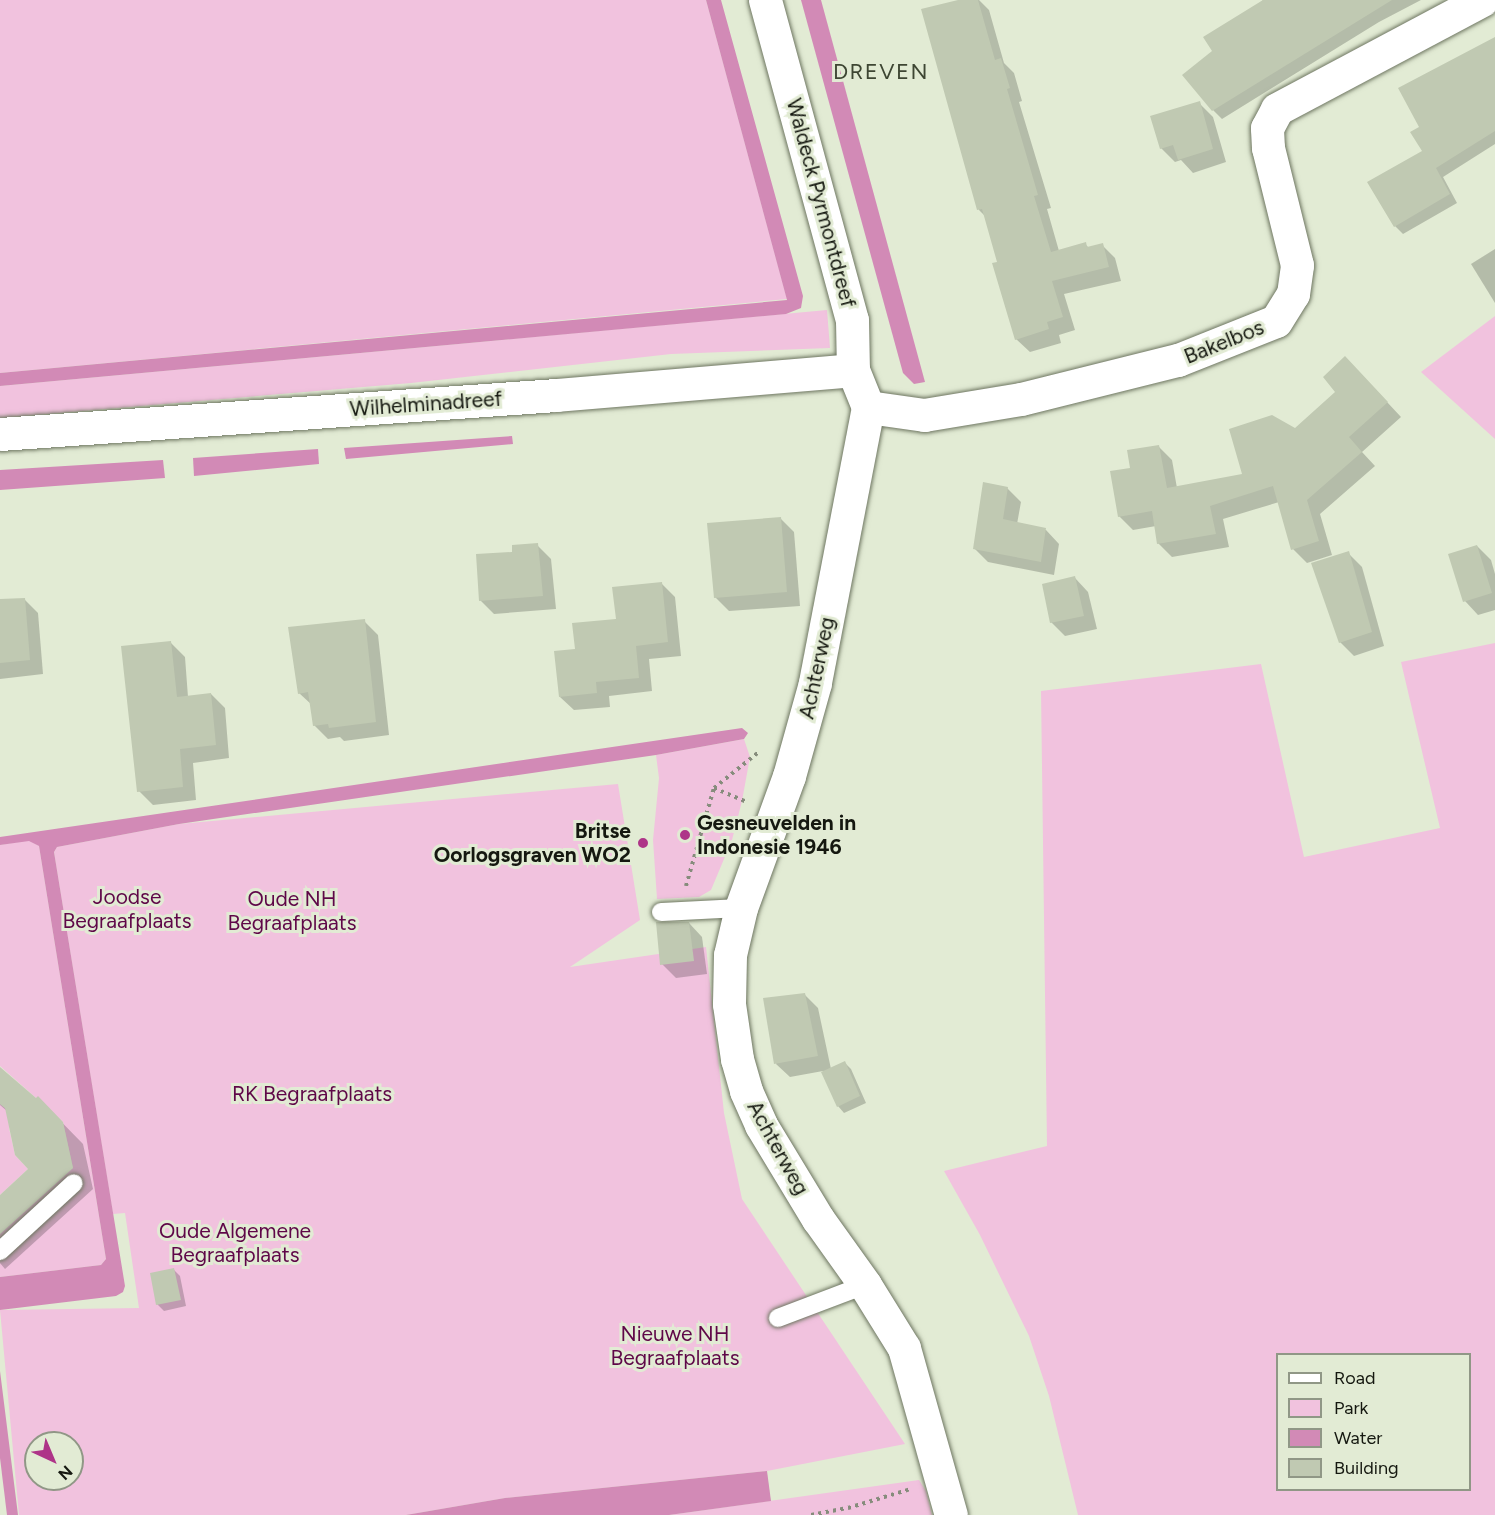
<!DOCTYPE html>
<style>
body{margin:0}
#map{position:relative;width:1495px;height:1515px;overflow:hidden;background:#e2ebd4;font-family:Figtree,sans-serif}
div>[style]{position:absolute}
.green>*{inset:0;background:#f1c2de}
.water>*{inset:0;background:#d28ab6}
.shadow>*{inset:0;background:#0003}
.building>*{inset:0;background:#c0c9b2}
.path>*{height:4px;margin-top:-2px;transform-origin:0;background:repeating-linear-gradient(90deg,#868c7c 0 3px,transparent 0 7.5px)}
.roads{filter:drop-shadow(0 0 2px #6e7661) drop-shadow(0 0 2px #6e7661)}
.lane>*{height:18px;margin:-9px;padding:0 9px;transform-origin:9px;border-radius:9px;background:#fff}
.street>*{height:33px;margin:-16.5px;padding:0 16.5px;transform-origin:16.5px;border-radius:16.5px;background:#fff}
.dots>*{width:16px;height:16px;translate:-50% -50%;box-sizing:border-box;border:3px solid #e2ebd4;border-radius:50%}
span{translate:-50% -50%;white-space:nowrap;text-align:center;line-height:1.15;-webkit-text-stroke:6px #e2ebd4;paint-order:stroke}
.street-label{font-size:21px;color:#151810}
.poi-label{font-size:21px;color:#151810;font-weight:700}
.left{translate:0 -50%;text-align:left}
.right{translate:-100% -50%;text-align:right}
.park-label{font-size:21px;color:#5f0748}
.neighbourhood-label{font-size:22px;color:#3e4633;letter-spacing:1.5px}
.legend{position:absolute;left:1276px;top:1353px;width:195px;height:138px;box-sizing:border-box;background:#e2ebd4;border:2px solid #909786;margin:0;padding:8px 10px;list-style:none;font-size:18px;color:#151810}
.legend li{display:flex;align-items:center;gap:12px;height:30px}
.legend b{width:30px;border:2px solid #909786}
.north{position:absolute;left:24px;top:1431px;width:60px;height:60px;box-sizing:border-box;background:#e2ebd4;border:2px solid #909786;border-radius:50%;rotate:136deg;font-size:16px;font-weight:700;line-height:24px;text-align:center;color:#151810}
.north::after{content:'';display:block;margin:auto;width:21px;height:27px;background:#ae3488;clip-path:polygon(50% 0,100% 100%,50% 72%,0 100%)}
</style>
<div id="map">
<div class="green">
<div style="clip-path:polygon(0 0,706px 0,787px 299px,0 373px)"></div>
<div style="clip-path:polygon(827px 310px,830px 348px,671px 354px,411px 383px,0 418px,0 386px)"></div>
<div style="clip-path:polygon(1495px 316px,1495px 439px,1421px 372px)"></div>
<div style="clip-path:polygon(evenodd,1495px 643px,1495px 1515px,1078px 1515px,1049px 1396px,1029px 1336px,980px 1235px,944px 1171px,1047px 1146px,1041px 691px,1261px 664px,1304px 857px,1440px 828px,1401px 662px,1495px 643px,1470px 1354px,1470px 1490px,1278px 1490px,1278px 1354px,1470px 1354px)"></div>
<div style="clip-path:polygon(744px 739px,750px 757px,742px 801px,732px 840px,711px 890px,699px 897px,657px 899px,653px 840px,659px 778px,656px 755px)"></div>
<div style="clip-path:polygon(evenodd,618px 784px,640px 920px,570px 967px,706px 947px,724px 1113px,742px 1199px,905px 1444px,767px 1471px,505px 1498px,406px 1515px,19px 1515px,0 1310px,139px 1308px,125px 1213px,113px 1214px,54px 852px,57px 847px,179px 824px,618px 784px,36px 1443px,72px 1443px,72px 1479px,36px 1479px,36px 1443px)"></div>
<div style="clip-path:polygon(29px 840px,39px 846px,106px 1259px,101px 1265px,0 1277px,0 1234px,73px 1168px,63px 1122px,0 1066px,0 845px)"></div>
<div style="clip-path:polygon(0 1104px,18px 1119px,9px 1128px,15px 1155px,28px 1169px,0 1195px)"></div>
<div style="clip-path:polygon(919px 1480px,926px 1491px,932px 1515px,669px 1515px)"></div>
</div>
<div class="water">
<div style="clip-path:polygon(706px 0,721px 0,803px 296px,801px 308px,786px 314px,0 386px,0 373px,787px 300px)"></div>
<div style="clip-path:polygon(801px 0,821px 0,925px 382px,914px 384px,903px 373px)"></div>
<div style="clip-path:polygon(512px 436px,513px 444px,346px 459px,344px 448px)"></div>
<div style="clip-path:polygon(318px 449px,319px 464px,194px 476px,193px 458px)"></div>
<div style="clip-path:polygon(163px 460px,165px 478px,0 490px,0 470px)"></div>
<div style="clip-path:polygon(742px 728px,748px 733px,744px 739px,656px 755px,179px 824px,57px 847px,54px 852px,125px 1286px,123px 1292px,116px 1296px,0 1310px,0 1277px,101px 1265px,106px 1259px,39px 846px,29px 841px,0 845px,0 837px)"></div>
<div style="clip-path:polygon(0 1371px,18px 1515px,7px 1515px,0 1458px)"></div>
<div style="clip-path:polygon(767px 1471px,771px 1501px,669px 1515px,406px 1515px,505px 1498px)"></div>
</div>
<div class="shadow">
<div style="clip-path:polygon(963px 0,979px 0,989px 10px,1004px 63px,1014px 73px,1022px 101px,1019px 102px,1051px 208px,1047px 209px,1059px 251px,1085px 244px,1089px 248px,1102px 245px,1115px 258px,1121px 281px,1064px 294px,1075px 330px,1059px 335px,1061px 343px,1030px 352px,1016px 339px,999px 263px,985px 216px,979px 210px,923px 10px)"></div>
<div style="clip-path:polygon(1263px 0,1421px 0,1379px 22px,1222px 119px,1213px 110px,1214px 52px)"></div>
<div style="clip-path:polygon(1495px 38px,1495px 144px,1443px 177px,1457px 203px,1403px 234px,1395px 226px,1424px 151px,1421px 128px)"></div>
<div style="clip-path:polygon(1199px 103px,1213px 117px,1226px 162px,1193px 173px,1181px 160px,1175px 162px,1161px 148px)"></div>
<div style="clip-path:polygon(1495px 249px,1495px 303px,1471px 264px)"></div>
<div style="clip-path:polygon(1359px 372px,1401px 417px,1362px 452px,1375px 466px,1320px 514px,1332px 555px,1307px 563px,1293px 549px,1279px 502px,1223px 519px,1229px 547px,1172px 557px,1158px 543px,1156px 526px,1133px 530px,1119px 516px,1131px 470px,1158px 446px,1172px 460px,1177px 488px,1244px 475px)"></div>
<div style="clip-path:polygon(1007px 488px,1021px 502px,1017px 524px,1046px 530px,1059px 544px,1054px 575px,988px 562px,974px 548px)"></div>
<div style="clip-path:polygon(780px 518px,794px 532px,800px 606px,729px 611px,715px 597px)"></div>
<div style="clip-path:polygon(537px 545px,551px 559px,556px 609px,494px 614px,480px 600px,513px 553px)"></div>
<div style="clip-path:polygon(1477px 546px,1491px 560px,1495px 574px,1495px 610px,1478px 615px,1465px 601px)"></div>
<div style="clip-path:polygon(1348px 553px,1362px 567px,1384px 646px,1354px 656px,1340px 642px)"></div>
<div style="clip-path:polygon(1075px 578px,1088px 592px,1097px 629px,1065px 636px,1051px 622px)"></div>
<div style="clip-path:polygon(661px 583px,675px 597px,681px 656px,649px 659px,652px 691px,609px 696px,610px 707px,574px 710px,560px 697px,577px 650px)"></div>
<div style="clip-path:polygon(24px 599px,38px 613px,43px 674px,0 679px,0 601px)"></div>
<div style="clip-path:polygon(364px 621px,378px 635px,389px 735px,344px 741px,340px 737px,328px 739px,314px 725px,312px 705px,299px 693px)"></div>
<div style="clip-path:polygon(171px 643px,185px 657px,188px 697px,211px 694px,225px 708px,229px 758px,193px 763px,196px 800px,153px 805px,139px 791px)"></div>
<div style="clip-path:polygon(689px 923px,702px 937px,707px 974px,676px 978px,662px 964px)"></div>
<div style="clip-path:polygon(804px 994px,818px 1008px,831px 1069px,845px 1063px,851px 1069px,866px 1103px,844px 1113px,838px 1106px,823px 1071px,790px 1077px,776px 1064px)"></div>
<div style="clip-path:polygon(0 1069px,37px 1100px,38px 1098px,83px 1144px,93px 1189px,5px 1269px,0 1263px,0 1197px,30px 1169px,7px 1111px,0 1105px)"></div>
<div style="clip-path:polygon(174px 1270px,180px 1276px,186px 1306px,164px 1311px,157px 1304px)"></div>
</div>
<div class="building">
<div style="clip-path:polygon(958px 0,978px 0,995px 60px,1001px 58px,1010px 88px,1007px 89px,1038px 195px,1034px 196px,1051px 252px,1086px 242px,1087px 247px,1103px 243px,1109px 267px,1052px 281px,1063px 317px,1047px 322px,1049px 329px,1015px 340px,992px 263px,997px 262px,982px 209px,977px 210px,921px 9px)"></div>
<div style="clip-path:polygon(1263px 0,1392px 0,1212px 111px,1182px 75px,1212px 51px,1203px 37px)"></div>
<div style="clip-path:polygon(1495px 37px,1495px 131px,1436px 168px,1450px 194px,1394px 227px,1367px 182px,1422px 151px,1410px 132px,1419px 127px,1398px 88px)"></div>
<div style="clip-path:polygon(1200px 101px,1213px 149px,1178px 160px,1173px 145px,1160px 149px,1150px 116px)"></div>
<div style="clip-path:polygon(1345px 356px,1388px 402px,1349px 437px,1362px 452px,1307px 500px,1319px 541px,1291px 550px,1273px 486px,1210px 506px,1216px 534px,1157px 544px,1152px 511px,1118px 517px,1110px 471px,1130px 468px,1127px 450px,1159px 445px,1167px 488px,1242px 474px,1229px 429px,1272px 415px,1295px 428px,1335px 392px,1323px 377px)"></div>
<div style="clip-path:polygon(983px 482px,1008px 487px,1003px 519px,1046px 528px,1041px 562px,973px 549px)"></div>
<div style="clip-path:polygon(781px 517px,787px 592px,714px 598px,707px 523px)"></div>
<div style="clip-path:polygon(538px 543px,543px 596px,479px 601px,476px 554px,512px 552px,512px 545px)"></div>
<div style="clip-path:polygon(1477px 545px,1492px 593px,1463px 602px,1448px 554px)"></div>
<div style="clip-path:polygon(1349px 551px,1372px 632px,1339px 643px,1311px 563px)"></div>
<div style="clip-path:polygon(1075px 576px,1084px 616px,1050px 623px,1042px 584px)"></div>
<div style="clip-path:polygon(662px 582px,668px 642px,636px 646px,639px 678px,596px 682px,597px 693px,559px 697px,554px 651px,575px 649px,572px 623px,616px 619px,612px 587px)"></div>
<div style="clip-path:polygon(25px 598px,30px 660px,0 663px,0 599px)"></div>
<div style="clip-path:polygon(365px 619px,376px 722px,329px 728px,328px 724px,313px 726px,308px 692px,298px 694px,288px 627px)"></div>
<div style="clip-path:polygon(171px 641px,177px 697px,211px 693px,216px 745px,180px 749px,183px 787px,137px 792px,121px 646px)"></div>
<div style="clip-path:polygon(656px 922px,689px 922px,694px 961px,660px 965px)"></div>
<div style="clip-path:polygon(805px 993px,818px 1056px,774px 1064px,763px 998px)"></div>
<div style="clip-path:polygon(845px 1061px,860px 1096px,837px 1107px,821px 1072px)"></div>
<div style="clip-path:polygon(0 1067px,36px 1098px,38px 1096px,63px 1122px,73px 1168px,0 1234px,0 1195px,28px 1169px,15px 1155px,5px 1108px,0 1104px)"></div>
<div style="clip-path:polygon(174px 1268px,181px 1300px,156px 1305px,150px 1273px)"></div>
</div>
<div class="path">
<div style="left:714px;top:788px;width:36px;rotate:23deg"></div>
<div style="left:686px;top:886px;width:102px;rotate:-74.1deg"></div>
<div style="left:714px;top:788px;width:59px;rotate:-38.8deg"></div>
<div style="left:811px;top:1515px;width:38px;rotate:-11deg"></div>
<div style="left:848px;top:1508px;width:66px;rotate:-16.8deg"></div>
</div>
<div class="roads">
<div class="lane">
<div style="left:661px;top:912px;width:80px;rotate:-2.9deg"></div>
<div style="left:0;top:1251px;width:100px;rotate:-42.6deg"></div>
<div style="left:778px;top:1318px;width:93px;rotate:-20.8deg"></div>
</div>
<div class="street">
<div style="left:765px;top:0;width:332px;rotate:74.8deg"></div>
<div style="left:852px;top:320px;width:50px;rotate:88.9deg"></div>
<div style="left:853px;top:370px;width:40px;rotate:68deg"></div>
<div style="left:868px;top:407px;width:281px;rotate:100.9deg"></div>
<div style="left:815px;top:683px;width:97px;rotate:105.6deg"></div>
<div style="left:789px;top:776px;width:140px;rotate:110deg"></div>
<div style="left:741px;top:908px;width:48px;rotate:103.2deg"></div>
<div style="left:730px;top:955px;width:49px;rotate:91.2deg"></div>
<div style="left:729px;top:1004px;width:56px;rotate:81.7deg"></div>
<div style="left:737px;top:1059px;width:33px;rotate:74deg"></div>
<div style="left:746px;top:1091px;width:37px;rotate:66deg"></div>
<div style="left:761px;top:1125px;width:110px;rotate:58.8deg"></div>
<div style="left:818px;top:1219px;width:81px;rotate:54.5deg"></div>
<div style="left:865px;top:1285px;width:74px;rotate:58.2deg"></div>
<div style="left:904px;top:1348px;width:173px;rotate:74.3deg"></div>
<div style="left:868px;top:407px;width:57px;rotate:8.1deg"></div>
<div style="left:924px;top:415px;width:98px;rotate:-9.4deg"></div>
<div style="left:1021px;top:399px;width:162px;rotate:-14deg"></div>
<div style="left:1178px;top:360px;width:105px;rotate:-21.7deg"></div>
<div style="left:1276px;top:321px;width:32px;rotate:-58deg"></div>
<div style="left:1293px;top:294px;width:29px;rotate:-82deg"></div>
<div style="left:1297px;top:265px;width:121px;rotate:-103.9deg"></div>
<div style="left:1268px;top:148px;width:20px;rotate:-93deg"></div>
<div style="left:1267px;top:128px;width:21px;rotate:-62deg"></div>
<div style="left:1277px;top:109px;width:232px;rotate:-28deg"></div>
<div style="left:0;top:434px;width:557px;rotate:-4.01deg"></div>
<div style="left:556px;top:395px;width:298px;rotate:-4.8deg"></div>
</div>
</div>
<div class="dots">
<div style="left:685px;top:835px;background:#ae3488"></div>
<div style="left:643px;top:843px;background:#ae3488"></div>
</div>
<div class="street-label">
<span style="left:821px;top:203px;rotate:75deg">Waldeck Pyrmontdreef</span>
<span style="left:1224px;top:342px;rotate:-22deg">Bakelbos</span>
<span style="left:426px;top:404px;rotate:-4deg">Wilhelminadreef</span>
<span style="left:817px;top:668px;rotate:-78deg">Achterweg</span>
<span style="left:778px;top:1148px;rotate:61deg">Achterweg</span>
</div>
<div class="poi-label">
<span class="left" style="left:697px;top:835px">Gesneuvelden in<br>Indonesie 1946</span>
<span class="right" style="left:631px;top:843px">Britse<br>Oorlogsgraven WO2</span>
</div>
<div class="park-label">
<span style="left:127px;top:909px">Joodse<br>Begraafplaats</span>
<span style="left:292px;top:911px">Oude NH<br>Begraafplaats</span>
<span style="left:312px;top:1094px">RK Begraafplaats</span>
<span style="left:235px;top:1243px">Oude Algemene<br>Begraafplaats</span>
<span style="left:675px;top:1346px">Nieuwe NH<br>Begraafplaats</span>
</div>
<div class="neighbourhood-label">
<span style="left:881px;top:72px">DREVEN</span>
</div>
<ul class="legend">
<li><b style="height:8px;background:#fff"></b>Road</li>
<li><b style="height:16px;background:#f1c2de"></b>Park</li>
<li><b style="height:16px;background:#d28ab6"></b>Water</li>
<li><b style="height:16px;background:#c0c9b2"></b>Building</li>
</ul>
<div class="north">N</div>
</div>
